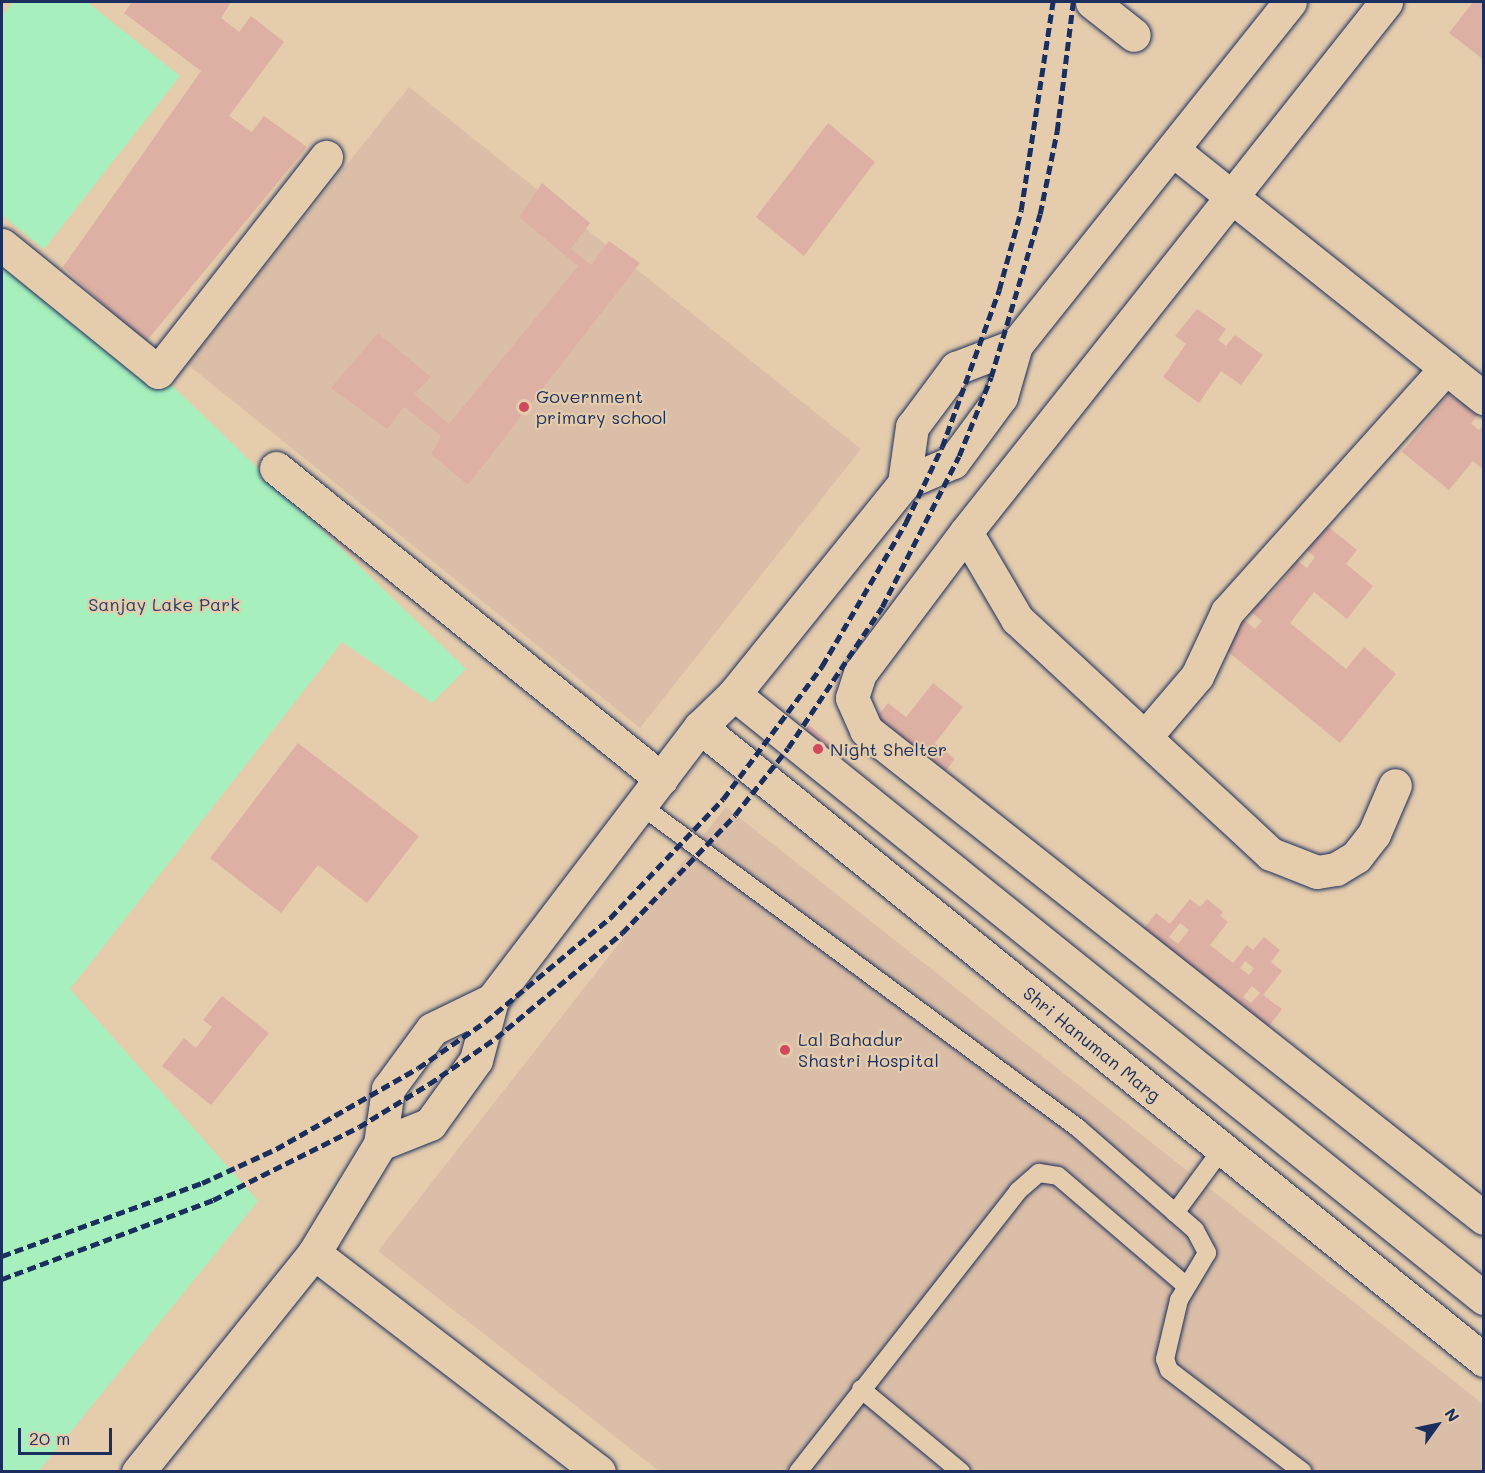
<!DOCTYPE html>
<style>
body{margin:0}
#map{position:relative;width:1485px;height:1473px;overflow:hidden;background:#e5ccad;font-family:Mali,sans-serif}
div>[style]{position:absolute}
.built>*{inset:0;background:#dbbea7}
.green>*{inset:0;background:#a7f0bd}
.building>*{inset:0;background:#deb0a3}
.roads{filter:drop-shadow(0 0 2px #1b2f5e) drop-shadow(0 0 2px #1b2f5e)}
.service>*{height:18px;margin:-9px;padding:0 9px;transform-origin:9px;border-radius:9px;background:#e5ccad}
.minor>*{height:33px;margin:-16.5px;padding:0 16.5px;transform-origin:16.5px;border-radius:16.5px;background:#e5ccad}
.tertiary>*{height:33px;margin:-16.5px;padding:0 16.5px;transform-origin:16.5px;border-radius:16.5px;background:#e5ccad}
.rail>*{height:4.5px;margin-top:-2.25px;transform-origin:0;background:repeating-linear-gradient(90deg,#1b2f5e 0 9px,transparent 0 13.5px)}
.dots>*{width:16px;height:16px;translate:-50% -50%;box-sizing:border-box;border:3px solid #e5ccad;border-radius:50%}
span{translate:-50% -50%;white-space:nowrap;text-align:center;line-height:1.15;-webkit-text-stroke:4.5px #e5ccad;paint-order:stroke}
.poi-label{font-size:18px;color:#1b2f5e}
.left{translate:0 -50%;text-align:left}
.park-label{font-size:18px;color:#294268}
.street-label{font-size:18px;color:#1b2f5e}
.frame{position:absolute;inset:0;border:3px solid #1b2f5e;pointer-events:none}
.north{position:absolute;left:1407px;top:1395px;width:60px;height:60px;-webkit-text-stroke:4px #e5ccad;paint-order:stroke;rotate:57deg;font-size:16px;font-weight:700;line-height:24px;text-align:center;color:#1b2f5e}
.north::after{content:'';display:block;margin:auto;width:21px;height:27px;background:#1b2f5e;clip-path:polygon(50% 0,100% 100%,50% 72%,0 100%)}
.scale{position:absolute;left:18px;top:1428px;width:94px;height:27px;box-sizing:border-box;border:3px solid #1b2f5e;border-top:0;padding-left:8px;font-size:18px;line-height:21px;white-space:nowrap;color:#1b2f5e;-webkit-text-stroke:4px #e5ccad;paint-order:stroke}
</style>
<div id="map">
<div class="built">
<div style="clip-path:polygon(409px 87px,861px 449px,640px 728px,187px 364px)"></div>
<div style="clip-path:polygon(726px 807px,1483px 1404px,1483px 1471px,659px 1471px,378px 1251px)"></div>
</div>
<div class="green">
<div style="clip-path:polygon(13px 2px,87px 2px,180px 76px,44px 249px,2px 215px,2px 16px)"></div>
<div style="clip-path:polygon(2px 241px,158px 372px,466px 669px,432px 703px,342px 642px,70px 989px,258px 1201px,38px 1472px,2px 1471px)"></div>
</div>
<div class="building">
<div style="clip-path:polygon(132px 2px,231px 2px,221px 18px,239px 32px,251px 16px,284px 42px,229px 116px,252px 132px,264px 116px,307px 147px,145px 343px,63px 267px,201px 71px,124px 13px)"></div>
<div style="clip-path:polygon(1473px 2px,1484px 3px,1484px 60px,1449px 33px)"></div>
<div style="clip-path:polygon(828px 123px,875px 162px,804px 256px,756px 217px)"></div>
<div style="clip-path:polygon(542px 183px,590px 223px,571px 249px,591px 265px,609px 241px,640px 263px,468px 485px,431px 454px,441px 436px,404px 407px,387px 429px,331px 388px,378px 333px,431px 377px,414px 394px,449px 424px,578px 266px,519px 217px)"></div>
<div style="clip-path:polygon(1197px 309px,1226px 329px,1218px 340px,1226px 346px,1235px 335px,1263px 355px,1241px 385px,1221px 371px,1199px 403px,1163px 377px,1186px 344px,1175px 336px)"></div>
<div style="clip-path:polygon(1449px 394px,1459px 401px,1463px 396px,1481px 410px,1471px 424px,1479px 430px,1484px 424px,1484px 470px,1473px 461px,1449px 490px,1402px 452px)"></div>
<div style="clip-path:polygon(1324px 523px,1357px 550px,1346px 564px,1373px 586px,1347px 619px,1314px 592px,1290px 623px,1346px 669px,1364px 647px,1396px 674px,1340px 743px,1216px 642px,1238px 615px,1255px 629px,1262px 621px,1245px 607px,1259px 590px,1268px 598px,1292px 569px,1282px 561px,1288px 553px,1307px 568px,1315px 557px,1297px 543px)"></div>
<div style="clip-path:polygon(933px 683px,963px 707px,935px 743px,955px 759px,940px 778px,872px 723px,888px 703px,906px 717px)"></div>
<div style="clip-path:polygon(809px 725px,843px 754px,828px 772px,794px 743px)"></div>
<div style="clip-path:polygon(298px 743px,419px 836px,367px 903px,318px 865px,281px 913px,210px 858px)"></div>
<div style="clip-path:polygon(evenodd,1190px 899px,1200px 907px,1207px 899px,1223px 912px,1220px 916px,1228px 922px,1210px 945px,1233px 963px,1247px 945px,1253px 950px,1264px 937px,1280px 950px,1271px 962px,1282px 971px,1263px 995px,1282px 1009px,1264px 1033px,1139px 935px,1156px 913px,1170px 924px,1190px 899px,1180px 923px,1189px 930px,1178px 944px,1169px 937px,1180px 923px,1190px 899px,1245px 961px,1254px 968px,1249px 975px,1240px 968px,1245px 961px,1190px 899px,1252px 986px,1260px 993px,1251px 1003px,1243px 997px,1252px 986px)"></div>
<div style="clip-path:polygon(222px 996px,269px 1033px,211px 1105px,162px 1066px,184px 1038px,196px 1048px,212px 1027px,203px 1020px)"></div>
</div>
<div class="roads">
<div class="service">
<div style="left:643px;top:807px;width:541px;rotate:36.42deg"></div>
<div style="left:1078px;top:1128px;width:155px;rotate:41.1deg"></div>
<div style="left:1195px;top:1230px;width:26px;rotate:62deg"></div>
<div style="left:1207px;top:1253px;width:55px;rotate:120.8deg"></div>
<div style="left:1179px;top:1300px;width:61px;rotate:103.3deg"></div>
<div style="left:1165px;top:1359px;width:12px;rotate:70deg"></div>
<div style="left:1169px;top:1370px;width:168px;rotate:37.3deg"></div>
<div style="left:1175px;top:1213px;width:79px;rotate:-53.7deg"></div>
<div style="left:861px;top:1389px;width:130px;rotate:39.7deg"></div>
<div style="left:798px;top:1472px;width:357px;rotate:-51.9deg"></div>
<div style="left:1018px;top:1191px;width:28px;rotate:-41deg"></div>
<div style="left:1039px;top:1173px;width:19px;rotate:9deg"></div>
<div style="left:1058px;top:1176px;width:166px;rotate:40.6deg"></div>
</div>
<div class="minor">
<div style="left:1092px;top:2px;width:53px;rotate:38.2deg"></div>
<div style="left:1386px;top:2px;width:676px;rotate:128.4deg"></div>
<div style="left:966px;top:532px;width:176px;rotate:126.9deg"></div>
<div style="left:860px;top:673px;width:26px;rotate:108deg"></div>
<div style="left:852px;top:698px;width:35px;rotate:66deg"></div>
<div style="left:866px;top:730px;width:787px;rotate:38.3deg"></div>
<div style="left:1173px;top:150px;width:398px;rotate:38.6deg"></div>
<div style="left:2px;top:245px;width:201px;rotate:39.1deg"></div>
<div style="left:158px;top:372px;width:273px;rotate:-52deg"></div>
<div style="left:276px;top:468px;width:495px;rotate:38.9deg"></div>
<div style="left:966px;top:532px;width:101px;rotate:59.6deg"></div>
<div style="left:1017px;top:619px;width:346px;rotate:42.8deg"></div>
<div style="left:1271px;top:854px;width:49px;rotate:21.4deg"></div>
<div style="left:1317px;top:872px;width:19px;rotate:-9deg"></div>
<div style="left:1336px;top:869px;width:23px;rotate:-31deg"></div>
<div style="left:1356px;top:857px;width:29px;rotate:-52deg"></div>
<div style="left:1374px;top:834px;width:53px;rotate:-66.8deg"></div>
<div style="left:1145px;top:737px;width:80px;rotate:-49.6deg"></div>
<div style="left:1197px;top:676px;width:71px;rotate:-64.9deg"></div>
<div style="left:1227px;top:612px;width:328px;rotate:-48.1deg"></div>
<div style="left:314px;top:1253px;width:359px;rotate:37.5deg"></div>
</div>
<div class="tertiary">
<div style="left:904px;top:483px;width:57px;rotate:-81.9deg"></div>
<div style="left:912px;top:427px;width:74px;rotate:-53.3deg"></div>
<div style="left:956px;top:368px;width:64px;rotate:-21deg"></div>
<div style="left:734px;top:694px;width:963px;rotate:38.85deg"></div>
<div style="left:700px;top:727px;width:1008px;rotate:38.92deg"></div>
<div style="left:380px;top:1144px;width:54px;rotate:-21.8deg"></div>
<div style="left:430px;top:1124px;width:79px;rotate:-54.3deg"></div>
<div style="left:476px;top:1060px;width:62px;rotate:-75.1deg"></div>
<div style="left:492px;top:1000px;width:343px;rotate:-52.7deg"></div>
<div style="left:700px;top:727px;width:47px;rotate:-44.1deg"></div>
<div style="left:734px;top:694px;width:271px;rotate:-51.1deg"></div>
<div style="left:904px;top:483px;width:53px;rotate:-23.2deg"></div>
<div style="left:953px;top:462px;width:81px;rotate:-53.6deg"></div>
<div style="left:1001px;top:397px;width:54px;rotate:-73.9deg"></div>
<div style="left:1016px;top:345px;width:439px;rotate:-51.4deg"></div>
<div style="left:138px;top:1472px;width:281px;rotate:-51.2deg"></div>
<div style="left:314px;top:1253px;width:127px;rotate:-58.8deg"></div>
<div style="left:380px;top:1144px;width:56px;rotate:-81.7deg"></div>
<div style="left:388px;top:1089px;width:74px;rotate:-53.7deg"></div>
<div style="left:432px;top:1029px;width:67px;rotate:-25.8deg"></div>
</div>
</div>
<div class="rail">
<div style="left:2px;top:1256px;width:213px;rotate:-20.1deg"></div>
<div style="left:202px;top:1183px;width:81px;rotate:-24.7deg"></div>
<div style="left:276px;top:1149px;width:163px;rotate:-29.7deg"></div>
<div style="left:418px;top:1068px;width:81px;rotate:-34.5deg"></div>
<div style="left:485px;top:1022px;width:163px;rotate:-39.8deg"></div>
<div style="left:610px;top:918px;width:164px;rotate:-46.5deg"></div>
<div style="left:723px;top:799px;width:166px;rotate:-53.3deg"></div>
<div style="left:822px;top:666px;width:167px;rotate:-59.7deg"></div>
<div style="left:906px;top:522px;width:83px;rotate:-64.4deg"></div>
<div style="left:942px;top:447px;width:167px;rotate:-70deg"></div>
<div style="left:999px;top:290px;width:83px;rotate:-74.6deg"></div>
<div style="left:1021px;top:210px;width:210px;rotate:-81.3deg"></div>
<div style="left:2px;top:1279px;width:225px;rotate:-20.5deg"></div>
<div style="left:213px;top:1200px;width:163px;rotate:-26.6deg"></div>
<div style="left:359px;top:1127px;width:82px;rotate:-31.6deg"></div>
<div style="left:429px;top:1084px;width:81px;rotate:-34.5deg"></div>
<div style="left:496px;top:1038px;width:164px;rotate:-39.8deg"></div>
<div style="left:622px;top:933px;width:163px;rotate:-46.2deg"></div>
<div style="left:735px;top:815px;width:85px;rotate:-51.7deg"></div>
<div style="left:788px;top:748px;width:169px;rotate:-56.3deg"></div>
<div style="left:882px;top:607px;width:169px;rotate:-63deg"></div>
<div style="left:959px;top:456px;width:85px;rotate:-67.9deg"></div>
<div style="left:991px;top:377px;width:170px;rotate:-73.3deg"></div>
<div style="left:1040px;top:214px;width:85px;rotate:-78.4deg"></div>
<div style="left:1057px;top:131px;width:130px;rotate:-82.9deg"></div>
</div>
<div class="dots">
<div style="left:524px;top:407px;background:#d1495b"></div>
<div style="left:818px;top:749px;background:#d1495b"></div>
<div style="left:785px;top:1050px;background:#d1495b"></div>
</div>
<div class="poi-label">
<span class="left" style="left:536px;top:407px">Government<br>primary school</span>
<span class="left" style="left:830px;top:749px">Night Shelter</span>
<span class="left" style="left:798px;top:1050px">Lal Bahadur<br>Shastri Hospital</span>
</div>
<div class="park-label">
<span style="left:164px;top:604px">Sanjay Lake Park</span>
</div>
<div class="street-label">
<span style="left:1092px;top:1044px;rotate:39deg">Shri Hanuman Marg</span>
</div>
<div class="frame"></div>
<div class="north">N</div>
<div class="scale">20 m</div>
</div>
